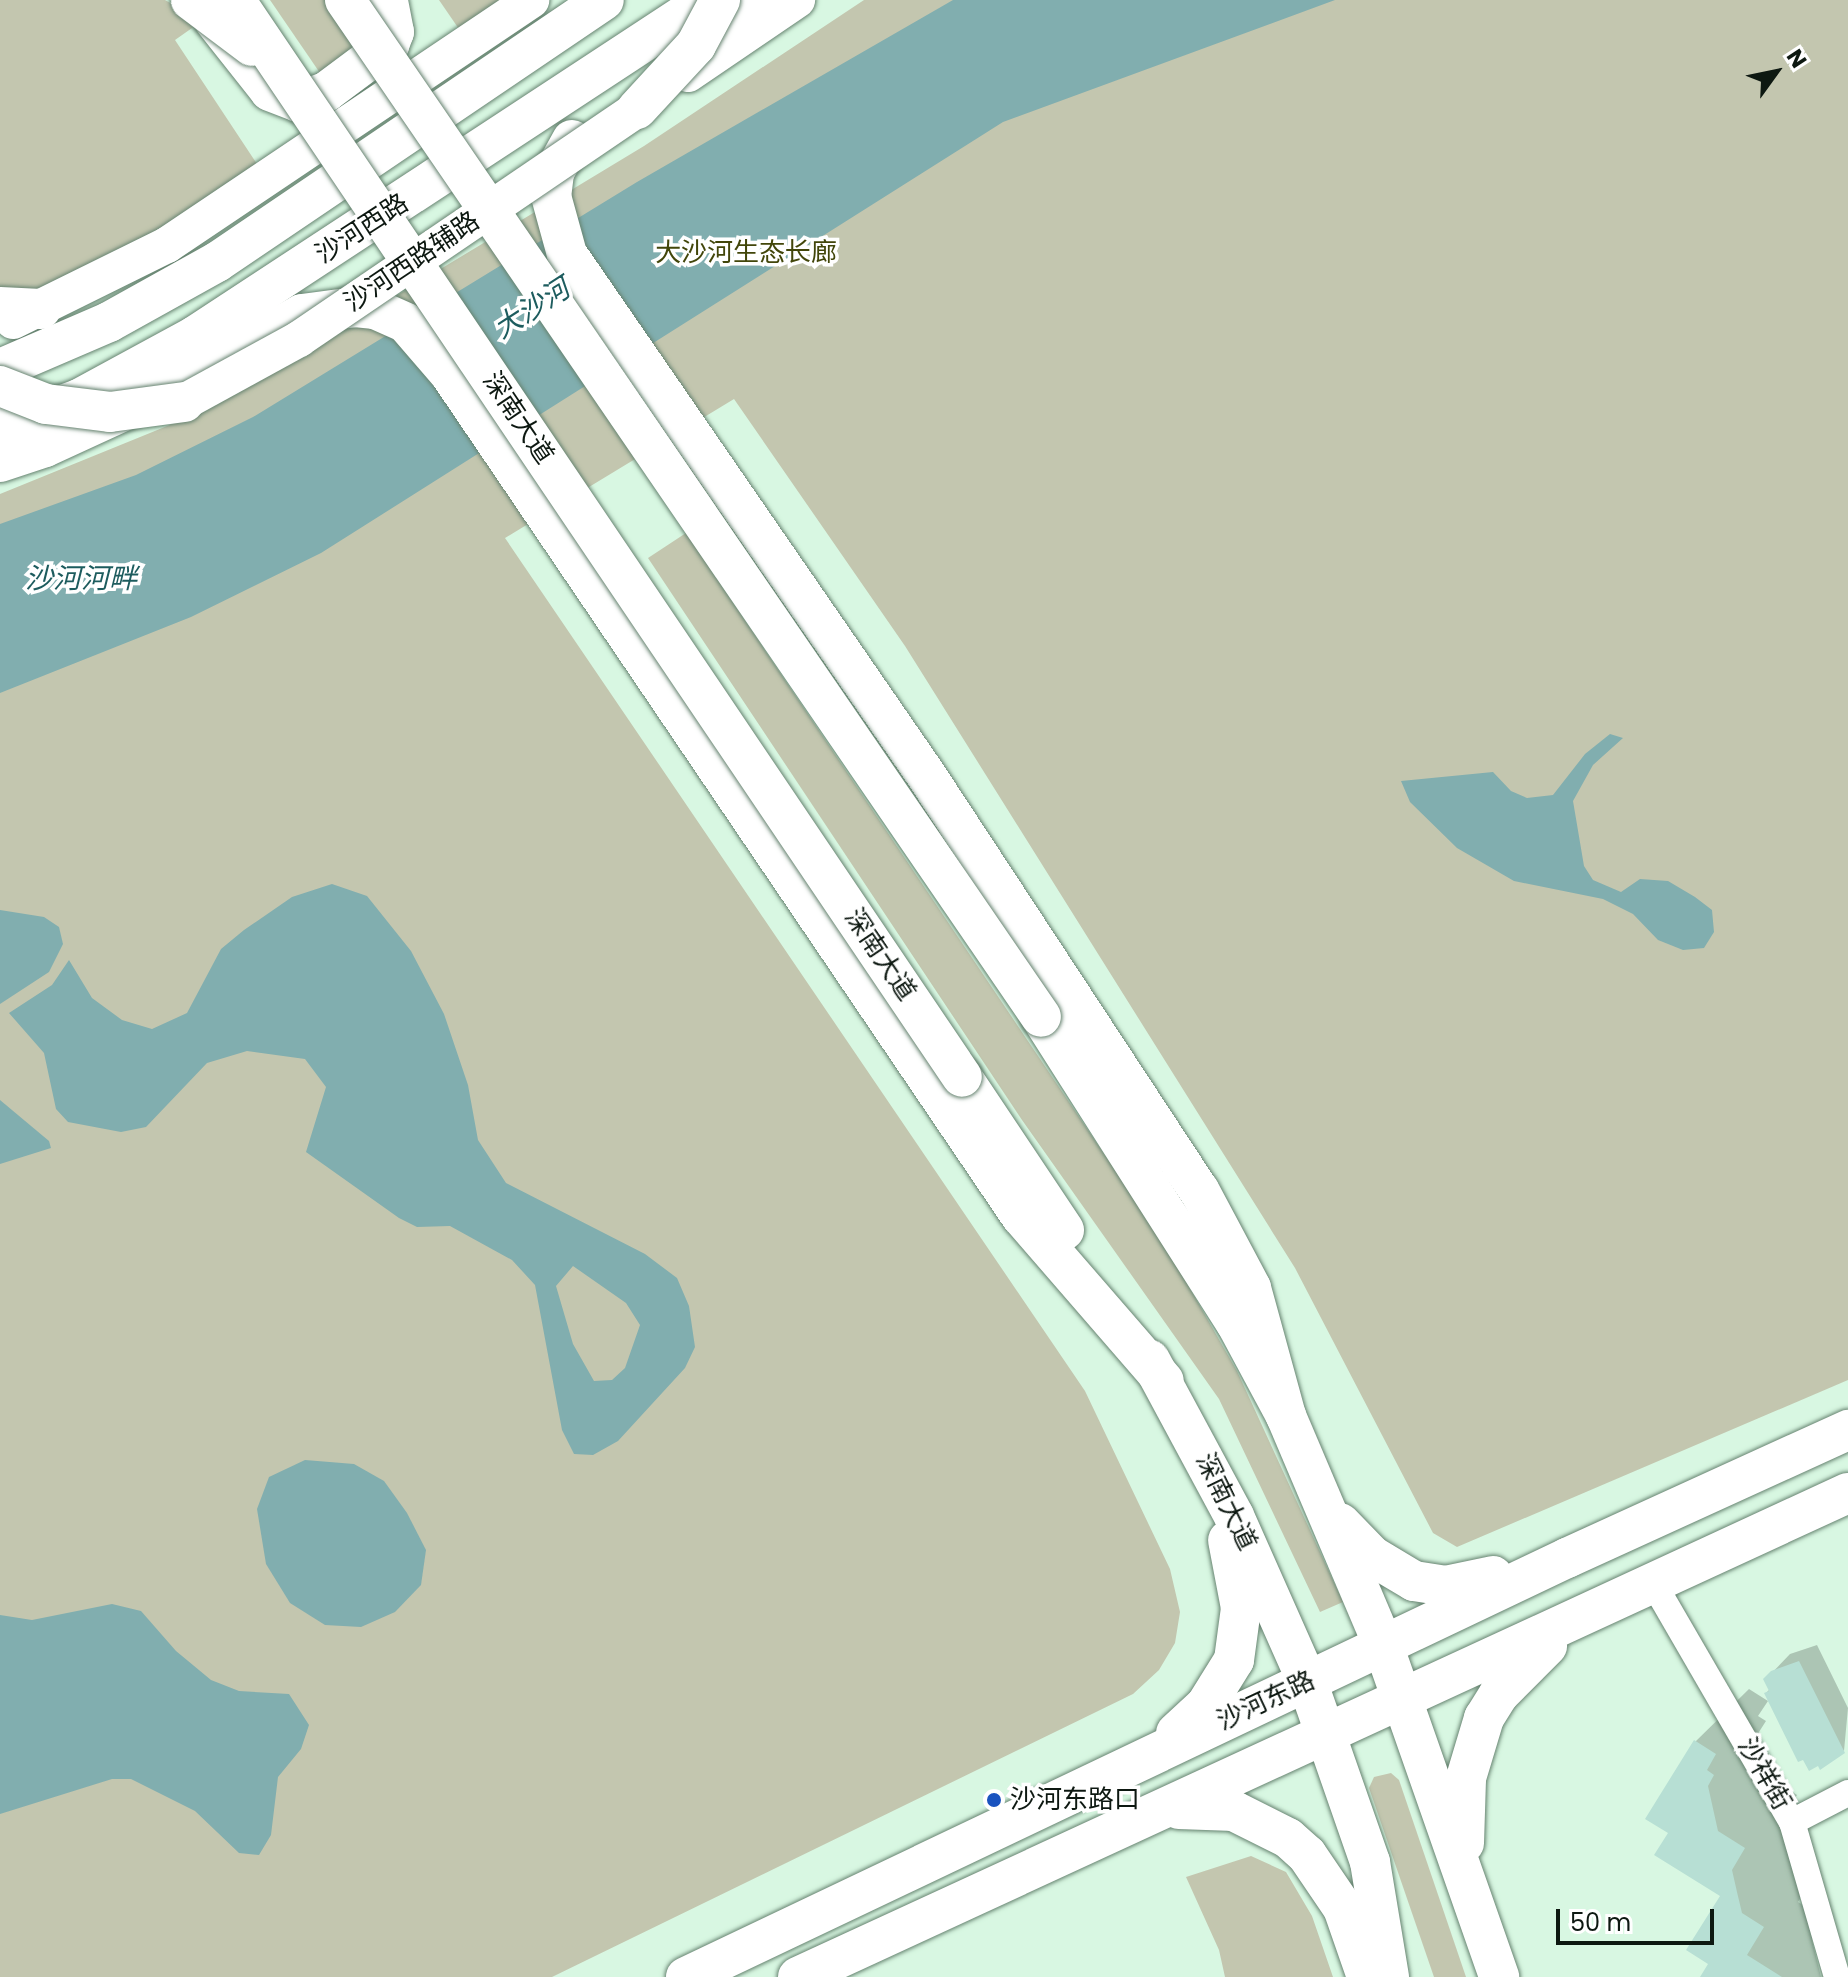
<!DOCTYPE html>
<meta charset="utf-8">
<style>
body{margin:0}
#map{position:relative;width:1848px;height:1977px;overflow:hidden;background:#d8f7e2;font-family:Poppins,"Noto Sans SC",sans-serif}
div>[style]{position:absolute}
.green>*{inset:0;background:#c3c6af}
.water>*{inset:0;background:#81aeaf}
.shadow>*{inset:0;background:#0003}
.building>*{inset:0;background:#b7dfd4}
.roads{filter:drop-shadow(0 0 2px #668370) drop-shadow(0 0 2px #668370)}
.street>*{height:26px;margin:-13px;padding:0 13px;transform-origin:13px;border-radius:13px;background:#fff}
.secondary>*{height:36px;margin:-18px;padding:0 18px;transform-origin:18px;border-radius:18px;background:#fff}
.primary>*{height:40px;margin:-20px;padding:0 20px;transform-origin:20px;border-radius:20px;background:#fff}
.bridges{filter:drop-shadow(0 0 2px #668370) drop-shadow(0 0 2px #668370)}
.secondary-bridge>*{height:36px;margin:-18px;padding:0 18px;transform-origin:18px;border-radius:18px;background:#fff}
.primary-bridge>*{height:40px;margin:-20px;padding:0 20px;transform-origin:20px;border-radius:20px;background:#fff}
.dots>*{width:22px;height:22px;translate:-50% -50%;box-sizing:border-box;border:4px solid #fff;border-radius:50%}
span{translate:-50% -50%;white-space:nowrap;text-align:center;line-height:1.15;-webkit-text-stroke:7px #fff;paint-order:stroke}
.street-label{font-size:26px;color:#0d1811}
.park-label{font-size:26px;color:#42460a}
.poi-label{font-size:26px;color:#0d1811}
.left{translate:0 -50%;text-align:left}
.water-label{font-size:28px;color:#1d5c5e;font-style:italic}
.north{position:absolute;left:1736px;top:32px;width:80px;height:80px;-webkit-text-stroke:6px #fff;paint-order:stroke;rotate:57deg;font-size:22px;font-weight:700;line-height:32px;text-align:center;color:#0d1811}
.north::after{content:'';display:block;margin:auto;width:28px;height:36px;background:#0d1811;clip-path:polygon(50% 0,100% 100%,50% 72%,0 100%)}
.scale{position:absolute;left:1556px;top:1909px;width:158px;height:36px;box-sizing:border-box;border:4px solid #0d1811;border-top:0;padding-left:10px;font-size:24px;line-height:28px;white-space:nowrap;color:#0d1811;-webkit-text-stroke:6px #fff;paint-order:stroke}
</style>
<div id="map">
<div class="green">
<div style="clip-path:polygon(0 0,165px 0,202px 21px,175px 40px,261px 170px,59px 287px,0 295px)"></div>
<div style="clip-path:polygon(270px 0,325px 0,358px 51px,320px 73px)"></div>
<div style="clip-path:polygon(439px 0,510px 0,461px 32px)"></div>
<div style="clip-path:polygon(864px 0,1848px 0,1848px 1380px,1457px 1547px,1433px 1533px,1295px 1268px,905px 646px,734px 399px,505px 538px,1085px 1391px,1170px 1569px,1180px 1612px,1175px 1643px,1159px 1670px,1133px 1694px,552px 1977px,0 1977px,0 494px,177px 422px,333px 334px,644px 146px)"></div>
<div style="clip-path:polygon(686px 533px,1164px 1243px,1237px 1371px,1343px 1602px,1320px 1612px,1219px 1399px,1022px 1120px,648px 558px)"></div>
<div style="clip-path:polygon(1391px 1773px,1399px 1780px,1466px 1977px,1434px 1977px,1369px 1788px,1374px 1777px)"></div>
<div style="clip-path:polygon(1251px 1856px,1286px 1872px,1312px 1916px,1333px 1977px,1225px 1977px,1219px 1950px,1186px 1877px)"></div>
</div>
<div class="water">
<div style="clip-path:polygon(953px 0,1335px 0,1003px 122px,321px 553px,191px 617px,0 693px,0 524px,136px 475px,253px 417px,637px 182px)"></div>
<div style="clip-path:polygon(1610px 734px,1623px 738px,1593px 765px,1573px 801px,1584px 866px,1593px 880px,1621px 892px,1640px 879px,1668px 881px,1695px 897px,1712px 910px,1714px 932px,1704px 948px,1683px 950px,1658px 940px,1633px 914px,1603px 899px,1514px 881px,1457px 848px,1410px 802px,1401px 781px,1493px 772px,1511px 791px,1527px 798px,1553px 795px,1585px 754px)"></div>
<div style="clip-path:polygon(evenodd,332px 884px,367px 896px,411px 951px,444px 1014px,468px 1085px,478px 1140px,506px 1183px,645px 1254px,677px 1278px,689px 1306px,695px 1347px,685px 1368px,618px 1441px,593px 1455px,574px 1454px,562px 1430px,535px 1285px,512px 1260px,450px 1226px,417px 1227px,399px 1218px,306px 1152px,326px 1087px,305px 1059px,247px 1051px,207px 1063px,146px 1127px,121px 1132px,68px 1122px,56px 1109px,44px 1053px,9px 1013px,52px 985px,69px 960px,92px 998px,122px 1020px,152px 1029px,187px 1013px,221px 949px,244px 930px,292px 897px,332px 884px,573px 1266px,626px 1303px,640px 1325px,625px 1368px,612px 1380px,594px 1381px,573px 1344px,556px 1286px,573px 1266px)"></div>
<div style="clip-path:polygon(0 910px,44px 917px,59px 927px,63px 944px,49px 972px,0 1004px)"></div>
<div style="clip-path:polygon(0 1100px,49px 1141px,51px 1148px,0 1164px)"></div>
<div style="clip-path:polygon(305px 1460px,354px 1464px,384px 1481px,407px 1513px,426px 1550px,421px 1585px,395px 1612px,361px 1627px,325px 1625px,290px 1603px,266px 1564px,257px 1509px,269px 1477px)"></div>
<div style="clip-path:polygon(112px 1604px,141px 1611px,176px 1651px,211px 1680px,239px 1691px,289px 1694px,309px 1725px,301px 1749px,278px 1777px,271px 1835px,259px 1855px,239px 1853px,195px 1811px,131px 1779px,112px 1779px,0 1814px,0 1615px,32px 1620px)"></div>
</div>
<div class="shadow">
<div style="clip-path:polygon(1817px 1645px,1848px 1708px,1844px 1751px,1766px 1693px,1770px 1689px,1765px 1680px,1790px 1654px)"></div>
<div style="clip-path:polygon(1749px 1689px,1768px 1701px,1758px 1716px,1766px 1721px,1759px 1732px,1770px 1778px,1797px 1795px,1784px 1816px,1815px 1874px,1798px 1902px,1825px 1919px,1812px 1940px,1821px 1977px,1702px 1977px,1711px 1963px,1722px 1895px,1671px 1832px,1696px 1741px)"></div>
</div>
<div class="building">
<div style="clip-path:polygon(1799px 1661px,1845px 1753px,1820px 1770px,1818px 1766px,1809px 1771px,1803px 1760px,1798px 1762px,1764px 1693px,1769px 1691px,1763px 1679px,1771px 1671px)"></div>
<div style="clip-path:polygon(1694px 1740px,1716px 1754px,1707px 1770px,1714px 1775px,1708px 1786px,1718px 1831px,1745px 1848px,1732px 1870px,1737px 1892px,1742px 1913px,1764px 1927px,1747px 1955px,1782px 1977px,1700px 1977px,1708px 1964px,1686px 1950px,1720px 1896px,1654px 1855px,1668px 1833px,1645px 1819px)"></div>
</div>
<div class="roads">
<div class="street">
<div style="left:1655px;top:1586px;width:273px;rotate:59.9deg"></div>
<div style="left:1792px;top:1822px;width:161px;rotate:73.8deg"></div>
<div style="left:1792px;top:1822px;width:63px;rotate:-27.4deg"></div>
</div>
<div class="secondary">
<div style="left:688px;top:74px;width:132px;rotate:-34.2deg"></div>
<div style="left:13px;top:321px;width:172px;rotate:-26.3deg"></div>
<div style="left:167px;top:245px;width:439px;rotate:-33.9deg"></div>
</div>
<div class="primary">
<div style="left:214px;top:20px;width:90px;rotate:51.7deg"></div>
<div style="left:270px;top:91px;width:30px;rotate:21deg"></div>
<div style="left:298px;top:102px;width:30px;rotate:-20deg"></div>
<div style="left:326px;top:92px;width:79px;rotate:-36.7deg"></div>
<div style="left:389px;top:45px;width:14px;rotate:-69deg"></div>
<div style="left:394px;top:32px;width:33px;rotate:-101deg"></div>
<div style="left:690px;top:52px;width:82px;rotate:-39.1deg"></div>
<div style="left:572px;top:140px;width:38px;rotate:119deg"></div>
<div style="left:554px;top:173px;width:23px;rotate:97deg"></div>
<div style="left:551px;top:196px;width:60px;rotate:74.6deg"></div>
<div style="left:567px;top:254px;width:633px;rotate:55.43deg"></div>
<div style="left:926px;top:775px;width:497px;rotate:56.7deg"></div>
<div style="left:1199px;top:1190px;width:111px;rotate:62deg"></div>
<div style="left:1251px;top:1288px;width:133px;rotate:74.7deg"></div>
<div style="left:0;top:307px;width:41px;rotate:2.8deg"></div>
<div style="left:0;top:369px;width:119px;rotate:-23.3deg"></div>
<div style="left:109px;top:322px;width:124px;rotate:-29.1deg"></div>
<div style="left:217px;top:262px;width:467px;rotate:-34.1deg"></div>
<div style="left:0;top:428px;width:84px;rotate:-20.2deg"></div>
<div style="left:79px;top:399px;width:132px;rotate:-28.5deg"></div>
<div style="left:195px;top:336px;width:612px;rotate:-33.27deg"></div>
<div style="left:0;top:462px;width:47px;rotate:-18.4deg"></div>
<div style="left:45px;top:447px;width:134px;rotate:-24.7deg"></div>
<div style="left:167px;top:391px;width:155px;rotate:-29.7deg"></div>
<div style="left:302px;top:314px;width:53px;rotate:-7.5deg"></div>
<div style="left:355px;top:307px;width:20px;rotate:6deg"></div>
<div style="left:375px;top:309px;width:34px;rotate:24deg"></div>
<div style="left:406px;top:323px;width:67px;rotate:49.2deg"></div>
<div style="left:450px;top:374px;width:1017px;rotate:55.86deg"></div>
<div style="left:1021px;top:1216px;width:218px;rotate:49.1deg"></div>
<div style="left:1041px;top:1017px;width:363px;rotate:57.5deg"></div>
<div style="left:1236px;top:1323px;width:106px;rotate:61.7deg"></div>
<div style="left:1286px;top:1416px;width:249px;rotate:67deg"></div>
<div style="left:1383px;top:1645px;width:352px;rotate:70.7deg"></div>
<div style="left:962px;top:1077px;width:184px;rotate:56.3deg"></div>
<div style="left:1150px;top:1360px;width:177px;rotate:61.7deg"></div>
<div style="left:1234px;top:1516px;width:180px;rotate:66.1deg"></div>
<div style="left:1307px;top:1681px;width:192px;rotate:70.8deg"></div>
<div style="left:1370px;top:1862px;width:117px;rotate:80.6deg"></div>
<div style="left:1340px;top:1523px;width:46px;rotate:45.9deg"></div>
<div style="left:1372px;top:1556px;width:49px;rotate:30.8deg"></div>
<div style="left:1414px;top:1581px;width:31px;rotate:9deg"></div>
<div style="left:1445px;top:1586px;width:49px;rotate:-11.8deg"></div>
<div style="left:1176px;top:1733px;width:41px;rotate:-43deg"></div>
<div style="left:1206px;top:1705px;width:53px;rotate:-58.1deg"></div>
<div style="left:1234px;top:1660px;width:52px;rotate:-82.3deg"></div>
<div style="left:1241px;top:1608px;width:69px;rotate:-100.8deg"></div>
<div style="left:1179px;top:1809px;width:55px;rotate:2.1deg"></div>
<div style="left:1234px;top:1811px;width:60px;rotate:26.6deg"></div>
<div style="left:1288px;top:1838px;width:25px;rotate:42deg"></div>
<div style="left:1307px;top:1855px;width:64px;rotate:55.8deg"></div>
<div style="left:1343px;top:1908px;width:73px;rotate:70.8deg"></div>
<div style="left:1464px;top:1843px;width:65px;rotate:-88.2deg"></div>
<div style="left:1466px;top:1778px;width:63px;rotate:-73.3deg"></div>
<div style="left:1484px;top:1718px;width:28px;rotate:-58deg"></div>
<div style="left:1499px;top:1694px;width:68px;rotate:-45deg"></div>
<div style="left:686px;top:1977px;width:976px;rotate:-25.44deg"></div>
<div style="left:1567px;top:1558px;width:309px;rotate:-24.5deg"></div>
<div style="left:798px;top:1977px;width:1156px;rotate:-24.75deg"></div>
</div>
</div>
<div class="bridges">
<div class="secondary-bridge">
<div style="left:184px;top:402px;width:131px;rotate:-28.7deg"></div>
<div style="left:299px;top:339px;width:409px;rotate:-34.2deg"></div>
</div>
<div class="primary-bridge">
<div style="left:191px;top:0;width:76px;rotate:37deg"></div>
<div style="left:235px;top:0;width:1299px;rotate:55.98deg"></div>
<div style="left:345px;top:0;width:1232px;rotate:55.61deg"></div>
<div style="left:637px;top:109px;width:87px;rotate:-47.3deg"></div>
<div style="left:696px;top:45px;width:51px;rotate:-61.9deg"></div>
<div style="left:0;top:386px;width:49px;rotate:21.4deg"></div>
<div style="left:46px;top:404px;width:64px;rotate:7.1deg"></div>
<div style="left:110px;top:412px;width:75px;rotate:-7.7deg"></div>
</div>
</div>
<div class="dots">
<div style="left:994px;top:1800px;background:#1a53bf"></div>
</div>
<div class="street-label">
<span style="left:362px;top:229px;rotate:-33deg">沙河西路</span>
<span style="left:412px;top:262px;rotate:-34deg">沙河西路辅路</span>
<span style="left:518px;top:418px;rotate:56deg">深南大道</span>
<span style="left:880px;top:955px;rotate:56deg">深南大道</span>
<span style="left:1226px;top:1502px;rotate:64deg">深南大道</span>
<span style="left:1266px;top:1701px;rotate:-25deg">沙河东路</span>
<span style="left:1764px;top:1774px;rotate:60deg">沙祥街</span>
</div>
<div class="park-label">
<span style="left:746px;top:253px">大沙河生态长廊</span>
</div>
<div class="poi-label">
<span class="left" style="left:1010px;top:1800px">沙河东路口</span>
</div>
<div class="water-label">
<span style="left:532px;top:309px;rotate:-33deg">大沙河</span>
<span style="left:81px;top:579px">沙河河畔</span>
</div>
<div class="north">N</div>
<div class="scale">50 m</div>
</div>
